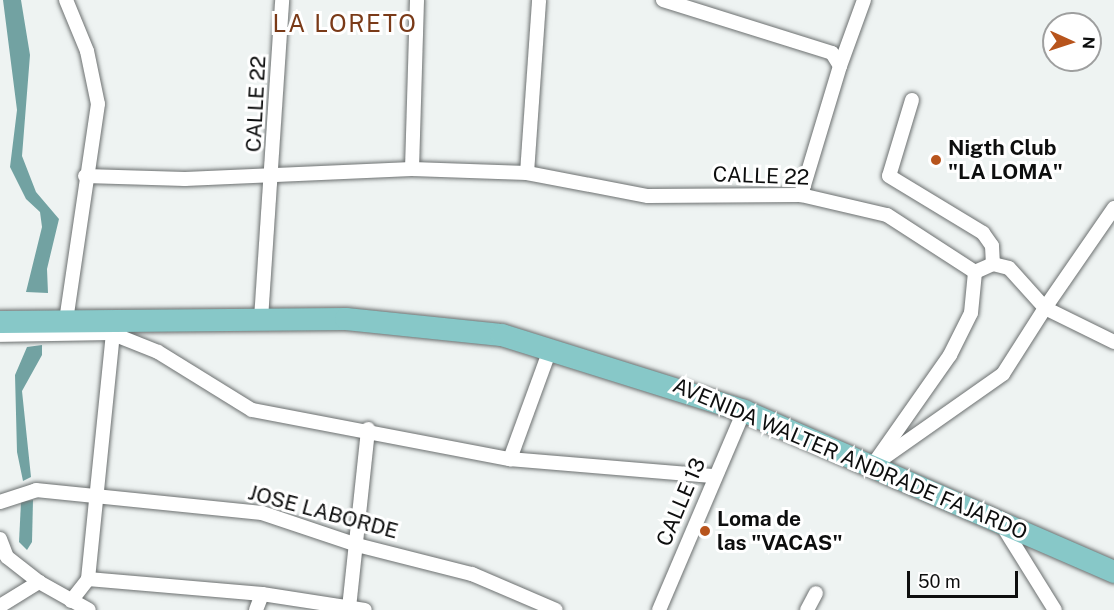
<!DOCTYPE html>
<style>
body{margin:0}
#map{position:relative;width:1114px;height:610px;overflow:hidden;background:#eef3f2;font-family:"Public Sans",sans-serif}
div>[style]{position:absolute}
.water>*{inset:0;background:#72a2a2}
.roads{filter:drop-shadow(0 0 2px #6c7070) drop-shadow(0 0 2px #6c7070)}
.minor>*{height:14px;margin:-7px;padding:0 7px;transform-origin:7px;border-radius:7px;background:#fff}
.primary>*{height:22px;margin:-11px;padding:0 11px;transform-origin:11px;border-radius:11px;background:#87c8c8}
.dots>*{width:16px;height:16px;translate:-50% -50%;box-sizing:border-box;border:3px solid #fff;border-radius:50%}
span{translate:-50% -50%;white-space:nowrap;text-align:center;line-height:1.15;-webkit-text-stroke:6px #fff;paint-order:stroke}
.street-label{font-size:21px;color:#0d0e0e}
.poi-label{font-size:21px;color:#0d0e0e;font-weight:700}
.left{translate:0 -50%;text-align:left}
.quarter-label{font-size:24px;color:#7a3a18;letter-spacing:1.5px}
.north{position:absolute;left:1042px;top:12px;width:60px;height:60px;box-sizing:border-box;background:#fff;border:2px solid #9e9f9f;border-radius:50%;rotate:93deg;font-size:16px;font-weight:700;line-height:24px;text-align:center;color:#0d0e0e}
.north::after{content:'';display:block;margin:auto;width:21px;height:27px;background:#b7541c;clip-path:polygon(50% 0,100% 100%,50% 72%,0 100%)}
.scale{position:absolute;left:907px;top:571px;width:111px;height:27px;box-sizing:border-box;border:3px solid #0d0e0e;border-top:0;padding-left:8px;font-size:18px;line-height:21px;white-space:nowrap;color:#0d0e0e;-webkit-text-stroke:4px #fff;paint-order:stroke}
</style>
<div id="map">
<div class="water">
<div style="clip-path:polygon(3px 0,21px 0,30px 55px,22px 156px,36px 192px,59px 219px,47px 269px,48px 293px,26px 292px,42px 227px,40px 212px,26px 199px,10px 167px,17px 110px)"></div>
<div style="clip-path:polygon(42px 345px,42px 355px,22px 391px,31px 477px,23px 481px,17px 452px,15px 375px,27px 347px)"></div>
<div style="clip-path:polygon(33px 500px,32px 542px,27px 550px,19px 542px,21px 502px)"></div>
</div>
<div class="roads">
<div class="minor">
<div style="left:66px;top:0;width:55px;rotate:67.6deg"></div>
<div style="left:87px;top:51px;width:54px;rotate:78.3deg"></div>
<div style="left:98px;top:104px;width:211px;rotate:98.4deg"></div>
<div style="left:663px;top:0;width:177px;rotate:17.4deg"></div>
<div style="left:832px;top:53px;width:15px;rotate:58deg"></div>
<div style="left:840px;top:66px;width:135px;rotate:106.8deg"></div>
<div style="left:840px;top:66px;width:70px;rotate:-70deg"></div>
<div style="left:912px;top:100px;width:79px;rotate:106.8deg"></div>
<div style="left:889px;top:176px;width:110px;rotate:31.2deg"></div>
<div style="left:983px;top:233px;width:16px;rotate:55deg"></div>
<div style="left:992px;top:246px;width:18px;rotate:87deg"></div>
<div style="left:412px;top:169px;width:169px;rotate:-88.3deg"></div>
<div style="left:527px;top:173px;width:173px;rotate:-86deg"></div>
<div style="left:85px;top:176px;width:100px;rotate:1.7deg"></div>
<div style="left:185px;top:179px;width:227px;rotate:-2.5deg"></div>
<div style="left:412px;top:169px;width:115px;rotate:2deg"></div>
<div style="left:527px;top:173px;width:123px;rotate:10.8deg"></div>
<div style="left:648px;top:196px;width:153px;rotate:-0.4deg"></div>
<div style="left:801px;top:195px;width:88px;rotate:13.1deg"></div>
<div style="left:887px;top:215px;width:105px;rotate:32.9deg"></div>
<div style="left:975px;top:272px;width:20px;rotate:-24deg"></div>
<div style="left:993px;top:264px;width:16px;rotate:14deg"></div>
<div style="left:1009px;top:268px;width:54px;rotate:48deg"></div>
<div style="left:1045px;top:308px;width:78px;rotate:122.5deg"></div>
<div style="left:1003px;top:374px;width:160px;rotate:144.9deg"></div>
<div style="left:1114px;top:208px;width:121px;rotate:124.6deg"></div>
<div style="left:1045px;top:308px;width:77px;rotate:26.2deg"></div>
<div style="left:261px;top:319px;width:320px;rotate:-86.2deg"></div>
<div style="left:0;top:335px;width:120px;rotate:-1deg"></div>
<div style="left:510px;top:459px;width:205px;rotate:4.8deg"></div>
<div style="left:877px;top:459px;width:127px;rotate:-54.9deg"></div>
<div style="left:950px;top:355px;width:47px;rotate:-63.4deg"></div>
<div style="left:971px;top:313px;width:41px;rotate:-84.4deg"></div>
<div style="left:0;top:502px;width:38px;rotate:-18deg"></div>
<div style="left:36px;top:490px;width:227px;rotate:5.8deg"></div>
<div style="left:262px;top:513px;width:100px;rotate:18.6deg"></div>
<div style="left:357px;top:545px;width:119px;rotate:14.2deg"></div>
<div style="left:472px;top:574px;width:91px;rotate:23.2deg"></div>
<div style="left:1002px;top:525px;width:100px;rotate:58.1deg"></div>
<div style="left:0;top:539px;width:19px;rotate:69deg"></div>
<div style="left:7px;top:557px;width:41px;rotate:38deg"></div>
<div style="left:39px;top:582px;width:57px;rotate:29.2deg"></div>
<div style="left:88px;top:579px;width:175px;rotate:4.9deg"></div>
<div style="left:262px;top:594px;width:104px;rotate:8.8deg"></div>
<div style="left:71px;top:601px;width:28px;rotate:-52deg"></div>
<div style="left:88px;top:579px;width:246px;rotate:-84.2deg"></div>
<div style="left:113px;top:334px;width:48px;rotate:21.8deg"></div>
<div style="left:158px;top:352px;width:110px;rotate:31.7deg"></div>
<div style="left:252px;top:410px;width:263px;rotate:10.8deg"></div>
<div style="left:510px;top:459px;width:119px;rotate:-69.9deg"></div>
<div style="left:0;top:606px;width:46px;rotate:-31.6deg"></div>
<div style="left:349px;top:608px;width:180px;rotate:-83.9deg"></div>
<div style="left:256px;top:610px;width:17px;rotate:-69deg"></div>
<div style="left:659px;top:610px;width:216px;rotate:-66.9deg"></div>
<div style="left:807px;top:610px;width:19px;rotate:-62deg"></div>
</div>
<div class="primary">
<div style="left:0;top:322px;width:346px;rotate:-0.5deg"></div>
<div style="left:346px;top:319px;width:157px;rotate:5.9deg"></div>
<div style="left:502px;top:335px;width:254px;rotate:17.4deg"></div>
<div style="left:744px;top:411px;width:404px;rotate:23.5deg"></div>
</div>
</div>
<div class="dots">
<div style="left:936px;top:160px;background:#b7541c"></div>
<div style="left:705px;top:531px;background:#b7541c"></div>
</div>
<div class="street-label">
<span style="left:256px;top:104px;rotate:-87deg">CALLE 22</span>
<span style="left:761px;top:176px;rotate:2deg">CALLE 22</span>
<span style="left:850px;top:459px;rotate:23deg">AVENIDA WALTER ANDRADE FAJARDO</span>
<span style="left:681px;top:502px;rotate:-67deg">CALLE 13</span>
<span style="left:323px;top:512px;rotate:15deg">JOSE LABORDE</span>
</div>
<div class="poi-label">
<span class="left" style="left:948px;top:160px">Nigth Club<br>"LA LOMA"</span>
<span class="left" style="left:717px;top:531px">Loma de<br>las "VACAS"</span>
</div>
<div class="quarter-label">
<span style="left:345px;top:24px">LA LORETO</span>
</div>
<div class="north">N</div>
<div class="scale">50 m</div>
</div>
